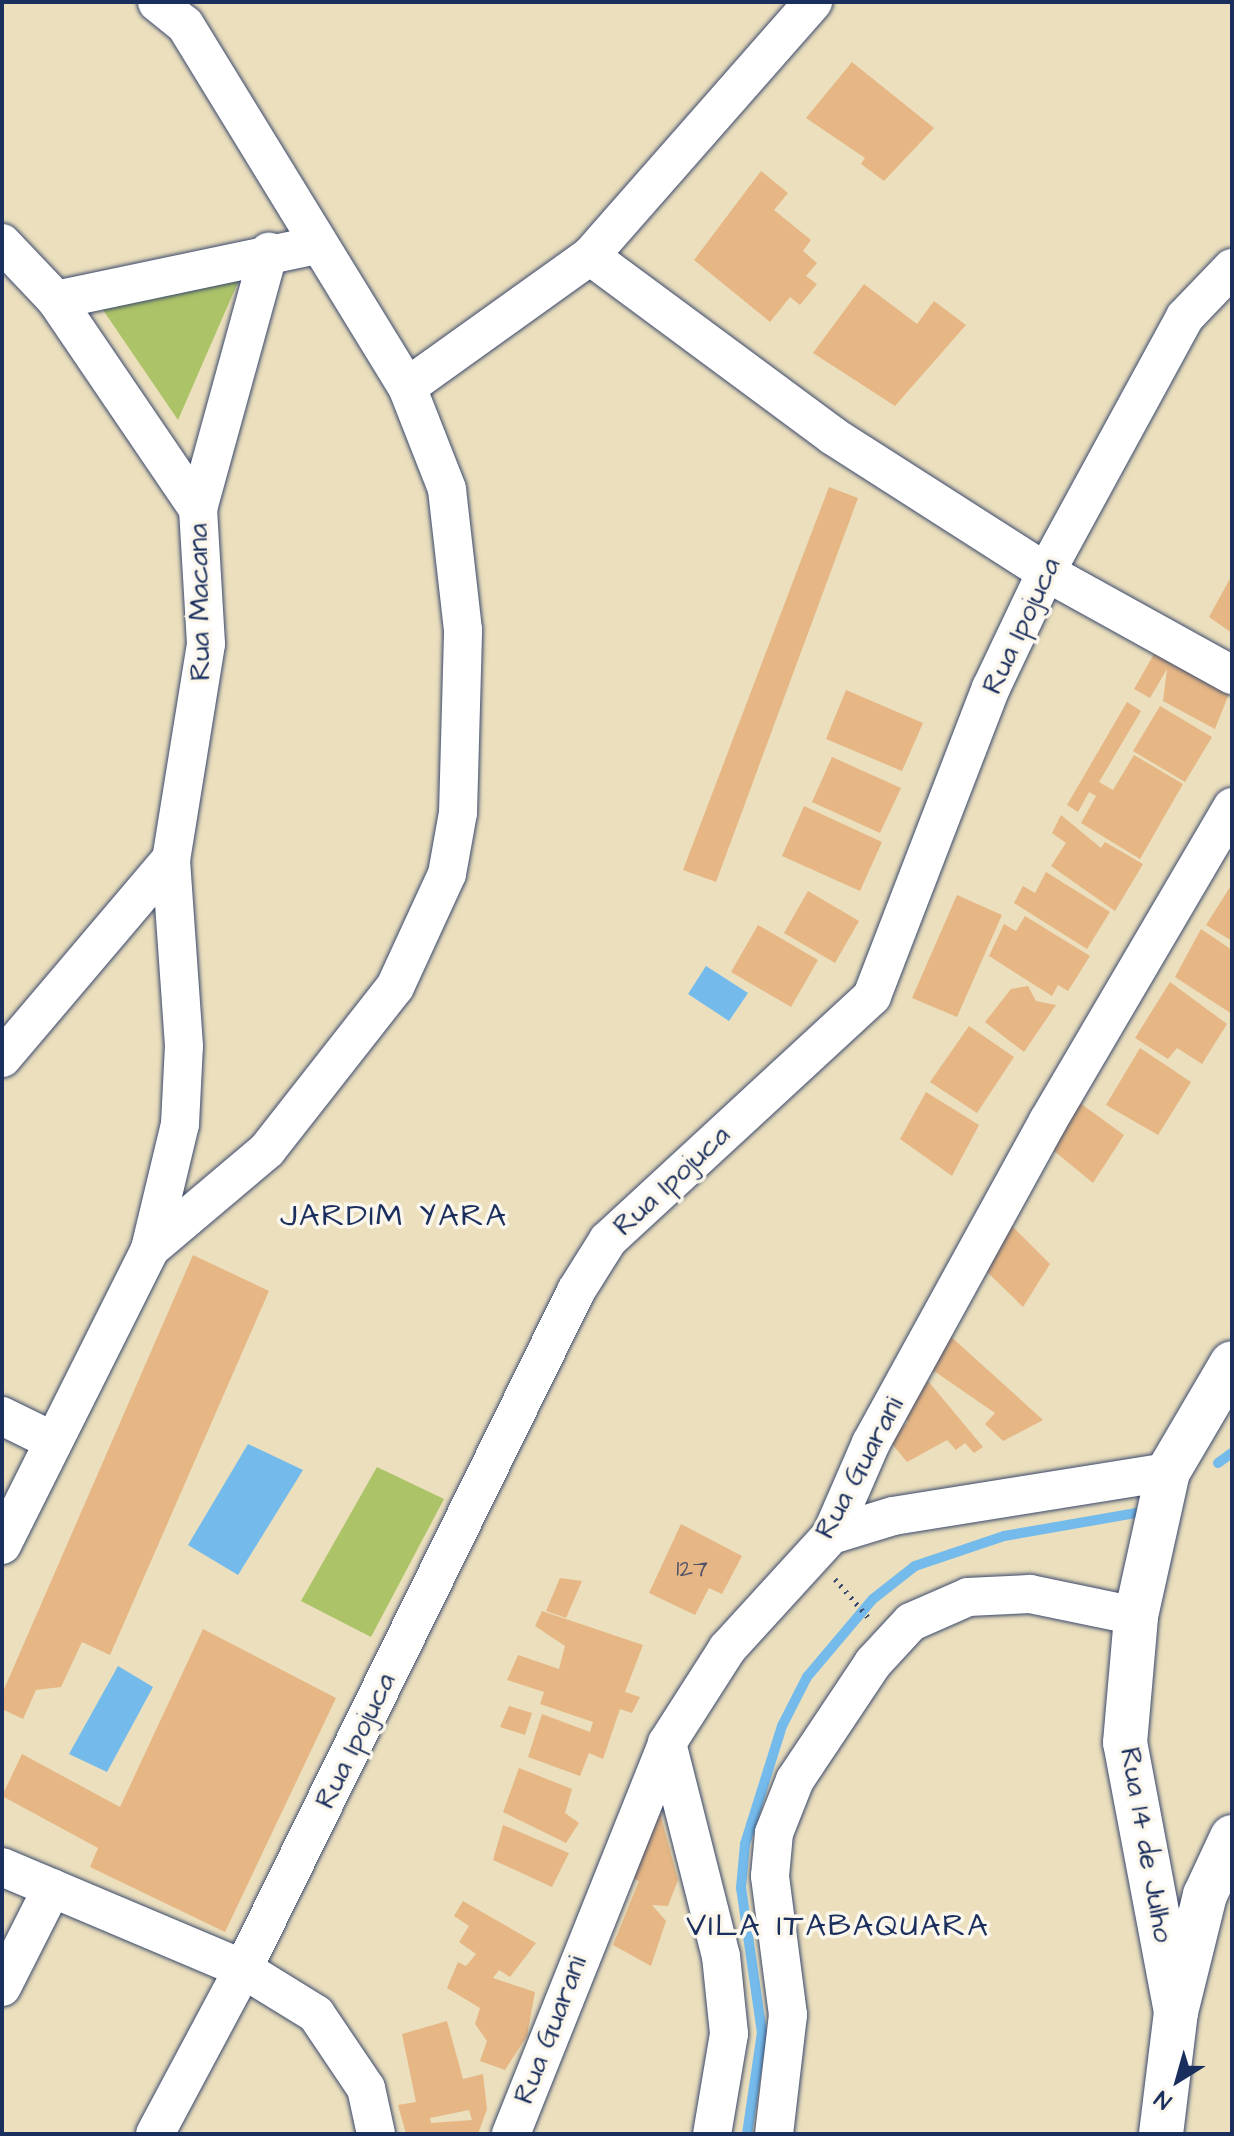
<!DOCTYPE html>
<style>
body{margin:0}
#map{position:relative;width:1234px;height:2136px;overflow:hidden;background:#ebdfbd;font-family:"Architects Daughter",sans-serif}
div>[style]{position:absolute}
.green>*{inset:0;background:#acc368}
.water>*{inset:0;background:#74bbec}
.stream>*{height:10px;margin:-5px;padding:0 5px;transform-origin:5px;border-radius:5px;background:#74bbec}
.building>*{inset:0;background:#e6b785}
.path>*{height:5px;margin-top:-2.5px;transform-origin:0;background:repeating-linear-gradient(90deg,#3a496c 0 2px,transparent 0 8px)}
.roads{filter:drop-shadow(0 0 2px #3a496c) drop-shadow(0 0 2px #3a496c)}
.minor>*{height:38px;margin:-19px;padding:0 19px;transform-origin:19px;border-radius:19px;background:#fff}
.tertiary>*{height:44px;margin:-22px;padding:0 22px;transform-origin:22px;border-radius:22px;background:#fff}
.secondary>*{height:44px;margin:-22px;padding:0 22px;transform-origin:22px;border-radius:22px;background:#fff}
span{translate:-50% -50%;white-space:nowrap;text-align:center;line-height:1.15;-webkit-text-stroke:7px #fbf7ec;paint-order:stroke}
.number-label{font-size:24px;color:#4e5168}
.number-label span{-webkit-text-stroke-width:0}
.street-label{font-size:28px;color:#1b2f5e}
.quarter-label{font-size:32px;color:#1b2f5e;letter-spacing:2px}
.frame{position:absolute;inset:0;border:4px solid #1b2f5e;pointer-events:none}
.north{position:absolute;left:1138px;top:2040px;width:80px;height:80px;-webkit-text-stroke:6px #fbf7ec;paint-order:stroke;rotate:217deg;font-size:22px;font-weight:700;line-height:32px;text-align:center;color:#1b2f5e}
.north::after{content:'';display:block;margin:auto;width:28px;height:36px;background:#1b2f5e;clip-path:polygon(50% 0,100% 100%,50% 72%,0 100%)}
</style>
<div id="map">
<div class="green">
<div style="clip-path:polygon(242px 273px,178px 420px,101px 307px)"></div>
<div style="clip-path:polygon(377px 1467px,444px 1499px,371px 1637px,301px 1601px)"></div>
</div>
<div class="water">
<div style="clip-path:polygon(706px 966px,748px 993px,729px 1021px,688px 994px)"></div>
<div style="clip-path:polygon(248px 1444px,303px 1470px,238px 1575px,188px 1545px)"></div>
<div style="clip-path:polygon(118px 1666px,153px 1687px,107px 1772px,69px 1754px)"></div>
</div>
<div class="stream">
<div style="left:1218px;top:1463px;width:17px;rotate:-36deg"></div>
<div style="left:747px;top:2134px;width:102px;rotate:-81.6deg"></div>
<div style="left:762px;top:2033px;width:147px;rotate:-98.2deg"></div>
<div style="left:741px;top:1888px;width:44px;rotate:-84.8deg"></div>
<div style="left:745px;top:1844px;width:124px;rotate:-72.6deg"></div>
<div style="left:782px;top:1726px;width:55px;rotate:-63deg"></div>
<div style="left:807px;top:1677px;width:102px;rotate:-49.8deg"></div>
<div style="left:873px;top:1599px;width:53px;rotate:-38.2deg"></div>
<div style="left:915px;top:1566px;width:94px;rotate:-18.6deg"></div>
<div style="left:1004px;top:1536px;width:139px;rotate:-9.9deg"></div>
</div>
<div class="building">
<div style="clip-path:polygon(852px 62px,934px 128px,884px 181px,861px 164px,865px 158px,806px 118px)"></div>
<div style="clip-path:polygon(761px 171px,788px 193px,774px 210px,811px 240px,803px 251px,817px 263px,806px 276px,817px 284px,800px 305px,790px 297px,770px 322px,694px 260px)"></div>
<div style="clip-path:polygon(864px 284px,917px 324px,934px 301px,966px 325px,895px 406px,813px 353px)"></div>
<div style="clip-path:polygon(829px 487px,858px 498px,716px 882px,683px 870px)"></div>
<div style="clip-path:polygon(1232px 575px,1232px 633px,1209px 617px)"></div>
<div style="clip-path:polygon(1162px 640px,1232px 686px,1215px 729px,1163px 701px,1167px 669px,1150px 698px,1134px 689px)"></div>
<div style="clip-path:polygon(846px 690px,923px 723px,902px 771px,826px 739px)"></div>
<div style="clip-path:polygon(1127px 702px,1141px 711px,1099px 782px,1113px 790px,1134px 755px,1183px 784px,1140px 859px,1081px 823px,1096px 796px,1089px 792px,1078px 812px,1067px 805px)"></div>
<div style="clip-path:polygon(1160px 706px,1212px 737px,1185px 782px,1133px 751px)"></div>
<div style="clip-path:polygon(832px 757px,901px 788px,880px 833px,812px 802px)"></div>
<div style="clip-path:polygon(804px 806px,882px 842px,860px 891px,782px 856px)"></div>
<div style="clip-path:polygon(1061px 815px,1101px 848px,1105px 842px,1143px 864px,1115px 911px,1051px 866px,1066px 843px,1052px 833px)"></div>
<div style="clip-path:polygon(1046px 872px,1110px 912px,1087px 949px,1014px 903px,1023px 886px,1035px 893px)"></div>
<div style="clip-path:polygon(1232px 884px,1232px 941px,1206px 925px)"></div>
<div style="clip-path:polygon(808px 891px,859px 921px,835px 963px,784px 933px)"></div>
<div style="clip-path:polygon(957px 895px,1002px 915px,957px 1017px,912px 998px)"></div>
<div style="clip-path:polygon(1025px 916px,1090px 956px,1068px 991px,1058px 985px,1052px 996px,989px 956px,1004px 924px,1016px 931px)"></div>
<div style="clip-path:polygon(758px 925px,818px 960px,791px 1007px,731px 972px)"></div>
<div style="clip-path:polygon(1201px 929px,1232px 950px,1232px 1014px,1175px 977px)"></div>
<div style="clip-path:polygon(1170px 982px,1227px 1024px,1202px 1064px,1177px 1048px,1168px 1059px,1135px 1038px)"></div>
<div style="clip-path:polygon(1028px 986px,1036px 1001px,1056px 1005px,1024px 1052px,985px 1022px,1011px 989px)"></div>
<div style="clip-path:polygon(969px 1026px,1014px 1057px,977px 1113px,930px 1082px)"></div>
<div style="clip-path:polygon(1140px 1048px,1191px 1082px,1158px 1135px,1106px 1105px)"></div>
<div style="clip-path:polygon(926px 1092px,979px 1125px,952px 1176px,900px 1139px)"></div>
<div style="clip-path:polygon(1069px 1095px,1124px 1135px,1093px 1183px,1042px 1141px)"></div>
<div style="clip-path:polygon(1007px 1221px,1050px 1264px,1023px 1307px,980px 1265px)"></div>
<div style="clip-path:polygon(193px 1255px,269px 1291px,110px 1655px,82px 1642px,61px 1687px,36px 1690px,23px 1719px,2px 1709px,2px 1694px)"></div>
<div style="clip-path:polygon(948px 1334px,1043px 1420px,1003px 1441px,985px 1424px,995px 1413px,921px 1362px)"></div>
<div style="clip-path:polygon(928px 1381px,983px 1447px,974px 1453px,965px 1443px,956px 1450px,947px 1440px,907px 1462px,888px 1439px,908px 1422px,902px 1415px)"></div>
<div style="clip-path:polygon(681px 1524px,742px 1556px,722px 1594px,709px 1588px,695px 1615px,649px 1593px)"></div>
<div style="clip-path:polygon(560px 1578px,582px 1581px,566px 1618px,546px 1611px)"></div>
<div style="clip-path:polygon(542px 1611px,643px 1645px,625px 1692px,640px 1697px,632px 1713px,620px 1709px,603px 1759px,589px 1753px,580px 1776px,528px 1757px,542px 1714px,590px 1732px,593px 1722px,540px 1704px,544px 1692px,507px 1680px,518px 1655px,559px 1669px,565px 1646px,535px 1626px)"></div>
<div style="clip-path:polygon(203px 1629px,336px 1698px,225px 1932px,90px 1867px,98px 1848px,2px 1796px,22px 1754px,120px 1807px)"></div>
<div style="clip-path:polygon(509px 1706px,532px 1713px,525px 1735px,500px 1727px)"></div>
<div style="clip-path:polygon(519px 1768px,572px 1789px,565px 1813px,579px 1823px,566px 1843px,503px 1812px)"></div>
<div style="clip-path:polygon(660px 1813px,678px 1880px,668px 1906px,652px 1905px,666px 1921px,651px 1966px,613px 1945px,639px 1881px,617px 1870px,634px 1815px)"></div>
<div style="clip-path:polygon(503px 1825px,569px 1853px,552px 1887px,493px 1860px)"></div>
<div style="clip-path:polygon(463px 1901px,536px 1943px,510px 1977px,499px 1970px,493px 1978px,535px 1992px,527px 2036px,505px 2070px,480px 2061px,487px 2041px,475px 2024px,480px 2008px,447px 1988px,458px 1962px,466px 1966px,476px 1954px,459px 1942px,469px 1926px,454px 1916px)"></div>
<div style="clip-path:polygon(evenodd,447px 2021px,463px 2079px,483px 2074px,487px 2109px,478px 2134px,406px 2134px,398px 2105px,416px 2102px,402px 2034px,447px 2021px,469px 2110px,472px 2120px,431px 2123px,430px 2118px,469px 2110px)"></div>
</div>
<div class="path">
<div style="left:835px;top:1579px;width:50px;rotate:49deg"></div>
</div>
<div class="roads">
<div class="minor">
<div style="left:2px;top:243px;width:79px;rotate:46.5deg"></div>
<div style="left:56px;top:300px;width:253px;rotate:55.8deg"></div>
<div style="left:198px;top:509px;width:135px;rotate:86.6deg"></div>
<div style="left:206px;top:644px;width:218px;rotate:99.2deg"></div>
<div style="left:171px;top:859px;width:261px;rotate:130.3deg"></div>
<div style="left:590px;top:256px;width:302px;rotate:36.5deg"></div>
<div style="left:833px;top:436px;width:253px;rotate:32.6deg"></div>
<div style="left:1046px;top:572px;width:213px;rotate:29deg"></div>
<div style="left:56px;top:300px;width:266px;rotate:-11.9deg"></div>
<div style="left:407px;top:387px;width:225px;rotate:-35.6deg"></div>
<div style="left:590px;top:256px;width:338px;rotate:-48.7deg"></div>
<div style="left:198px;top:509px;width:267px;rotate:-74.6deg"></div>
<div style="left:150px;top:1249px;width:129px;rotate:-76.5deg"></div>
<div style="left:180px;top:1124px;width:78px;rotate:-87.1deg"></div>
<div style="left:184px;top:1046px;width:187px;rotate:-94deg"></div>
<div style="left:2px;top:1416px;width:57px;rotate:26.1deg"></div>
<div style="left:831px;top:1535px;width:65px;rotate:-17deg"></div>
<div style="left:893px;top:1516px;width:278px;rotate:-9.1deg"></div>
<div style="left:2px;top:1545px;width:331px;rotate:-63.4deg"></div>
<div style="left:150px;top:1249px;width:153px;rotate:-40.2deg"></div>
<div style="left:267px;top:1150px;width:207px;rotate:-51.9deg"></div>
<div style="left:395px;top:987px;width:124px;rotate:-65.3deg"></div>
<div style="left:447px;top:874px;width:62px;rotate:-79.8deg"></div>
<div style="left:458px;top:813px;width:183px;rotate:-88.4deg"></div>
<div style="left:463px;top:630px;width:142px;rotate:-96.5deg"></div>
<div style="left:447px;top:489px;width:110px;rotate:-111.4deg"></div>
<div style="left:407px;top:387px;width:425px;rotate:-121.5deg"></div>
<div style="left:185px;top:25px;width:36px;rotate:-141deg"></div>
<div style="left:667px;top:1743px;width:220px;rotate:75.8deg"></div>
<div style="left:721px;top:1956px;width:78px;rotate:84.1deg"></div>
<div style="left:729px;top:2034px;width:101px;rotate:99.6deg"></div>
<div style="left:2px;top:1867px;width:262px;rotate:22.9deg"></div>
<div style="left:243px;top:1969px;width:86px;rotate:31.7deg"></div>
<div style="left:316px;top:2014px;width:89px;rotate:56deg"></div>
<div style="left:366px;top:2088px;width:47px;rotate:77.7deg"></div>
<div style="left:2px;top:1987px;width:111px;rotate:-63.2deg"></div>
<div style="left:155px;top:2134px;width:187px;rotate:-61.9deg"></div>
<div style="left:243px;top:1969px;width:755px;rotate:-63.84deg"></div>
<div style="left:576px;top:1291px;width:60px;rotate:-57.9deg"></div>
<div style="left:608px;top:1240px;width:359px;rotate:-42.7deg"></div>
<div style="left:872px;top:996px;width:330px;rotate:-68.9deg"></div>
<div style="left:991px;top:688px;width:128px;rotate:-64.6deg"></div>
<div style="left:1046px;top:572px;width:290px;rotate:-61.4deg"></div>
<div style="left:1185px;top:317px;width:68px;rotate:-46.2deg"></div>
<div style="left:511px;top:2134px;width:421px;rotate:-68.2deg"></div>
<div style="left:667px;top:1743px;width:112px;rotate:-57.4deg"></div>
<div style="left:727px;top:1649px;width:154px;rotate:-47.6deg"></div>
<div style="left:831px;top:1535px;width:100px;rotate:-66.5deg"></div>
<div style="left:871px;top:1443px;width:367px;rotate:-61.2deg"></div>
<div style="left:1048px;top:1121px;width:364px;rotate:-59.6deg"></div>
<div style="left:774px;top:2134px;width:120px;rotate:-83.3deg"></div>
<div style="left:788px;top:2015px;width:140px;rotate:-97.4deg"></div>
<div style="left:770px;top:1876px;width:43px;rotate:-84.7deg"></div>
<div style="left:774px;top:1833px;width:57px;rotate:-68.4deg"></div>
<div style="left:795px;top:1780px;width:141px;rotate:-56.3deg"></div>
<div style="left:873px;top:1663px;width:56px;rotate:-47.2deg"></div>
<div style="left:911px;top:1622px;width:62px;rotate:-23.7deg"></div>
<div style="left:968px;top:1597px;width:62px;rotate:-2.8deg"></div>
<div style="left:1030px;top:1594px;width:108px;rotate:11.7deg"></div>
</div>
<div class="tertiary">
<div style="left:1176px;top:2012px;width:274px;rotate:-100.7deg"></div>
<div style="left:1125px;top:1743px;width:127px;rotate:-85deg"></div>
<div style="left:1136px;top:1616px;width:148px;rotate:-77.5deg"></div>
<div style="left:1168px;top:1472px;width:126px;rotate:-59.6deg"></div>
</div>
<div class="secondary">
<div style="left:1161px;top:2134px;width:123px;rotate:-83deg"></div>
<div style="left:1176px;top:2012px;width:121px;rotate:-76.1deg"></div>
<div style="left:1205px;top:1895px;width:64px;rotate:-65deg"></div>
</div>
</div>
<div class="number-label">
<span style="left:692px;top:1570px">127</span>
</div>
<div class="street-label">
<span style="left:200px;top:602px;rotate:-91deg">Rua Macana</span>
<span style="left:1022px;top:626px;rotate:-65deg">Rua Ipojuca</span>
<span style="left:672px;top:1181px;rotate:-43deg">Rua Ipojuca</span>
<span style="left:860px;top:1468px;rotate:-62deg">Rua Guarani</span>
<span style="left:356px;top:1741px;rotate:-64deg">Rua Ipojuca</span>
<span style="left:1146px;top:1845px;rotate:80deg">Rua 14 de Julho</span>
<span style="left:551px;top:2030px;rotate:-69deg">Rua Guarani</span>
</div>
<div class="quarter-label">
<span style="left:394px;top:1216px">JARDIM YARA</span>
<span style="left:838px;top:1926px">VILA ITABAQUARA</span>
</div>
<div class="frame"></div>
<div class="north">N</div>
</div>
